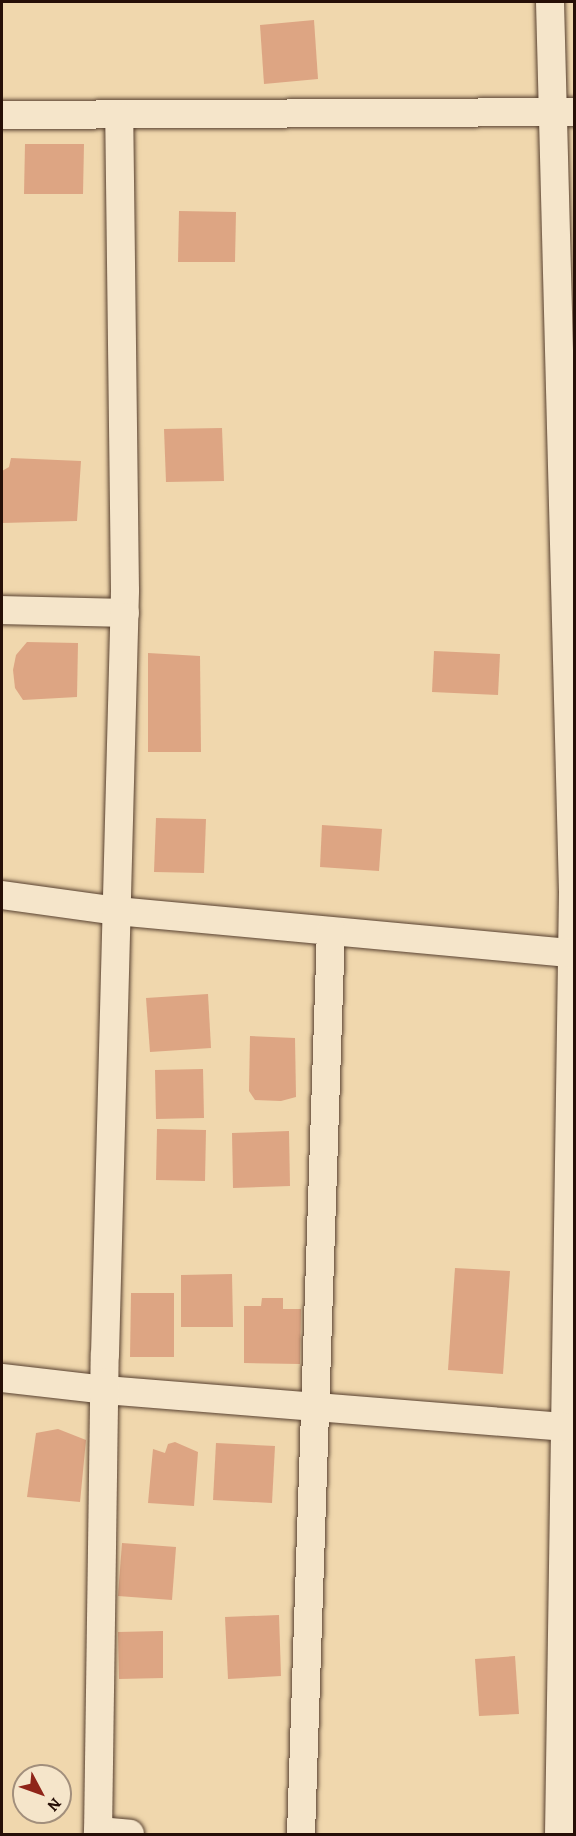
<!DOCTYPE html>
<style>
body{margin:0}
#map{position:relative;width:576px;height:1836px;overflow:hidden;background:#f0d7ad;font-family:Alegreya,serif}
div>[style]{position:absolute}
.building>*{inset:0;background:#dda583}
.roads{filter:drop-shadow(0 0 2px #584130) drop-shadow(0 0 2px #584130)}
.minor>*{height:28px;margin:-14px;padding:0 14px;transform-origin:14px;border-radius:14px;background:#f5e5ca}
span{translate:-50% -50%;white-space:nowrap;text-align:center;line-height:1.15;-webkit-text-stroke:4.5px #f5e5ca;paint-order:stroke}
.frame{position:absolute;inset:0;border:3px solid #260f07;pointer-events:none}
.north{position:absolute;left:12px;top:1764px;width:60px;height:60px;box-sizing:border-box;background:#f5e5ca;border:2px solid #a28f7c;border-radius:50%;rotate:131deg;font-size:16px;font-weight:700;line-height:24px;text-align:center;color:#260f07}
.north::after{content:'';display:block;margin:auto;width:21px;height:27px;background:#8f2418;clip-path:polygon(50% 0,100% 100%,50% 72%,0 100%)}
</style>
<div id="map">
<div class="building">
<div style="clip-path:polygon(314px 20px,318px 79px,264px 84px,260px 25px)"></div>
<div style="clip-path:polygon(25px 144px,84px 144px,83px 194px,24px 194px)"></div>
<div style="clip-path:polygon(179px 211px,236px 212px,235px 262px,178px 262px)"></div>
<div style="clip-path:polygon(222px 428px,224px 481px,166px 482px,164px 429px)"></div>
<div style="clip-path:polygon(11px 458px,81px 461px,77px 521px,2px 523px,2px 471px,9px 467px)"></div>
<div style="clip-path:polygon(27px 642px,78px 643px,77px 697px,23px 700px,15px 688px,13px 670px,16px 655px)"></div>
<div style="clip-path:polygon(434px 651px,500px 654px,498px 695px,432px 692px)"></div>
<div style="clip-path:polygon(148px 653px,200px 656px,201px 752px,148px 752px)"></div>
<div style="clip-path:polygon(156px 818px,206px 819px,204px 873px,154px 872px)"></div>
<div style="clip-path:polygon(322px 825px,382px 829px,379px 871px,320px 867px)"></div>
<div style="clip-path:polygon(208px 994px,211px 1048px,150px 1052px,146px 998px)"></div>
<div style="clip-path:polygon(250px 1036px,295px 1038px,296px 1097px,281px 1101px,255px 1100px,249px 1091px)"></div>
<div style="clip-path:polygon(203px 1069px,204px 1118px,156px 1119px,155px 1070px)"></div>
<div style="clip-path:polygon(157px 1129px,206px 1130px,205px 1181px,156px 1180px)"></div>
<div style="clip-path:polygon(289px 1131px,290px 1186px,233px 1188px,232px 1133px)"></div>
<div style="clip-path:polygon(455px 1268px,510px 1271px,503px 1374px,448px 1370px)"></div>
<div style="clip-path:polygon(232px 1274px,233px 1327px,181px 1327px,181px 1275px)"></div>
<div style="clip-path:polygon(131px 1293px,174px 1293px,174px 1357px,130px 1357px)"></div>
<div style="clip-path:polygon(262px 1298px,283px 1298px,283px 1309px,301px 1309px,300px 1364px,244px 1363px,244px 1306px,261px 1306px)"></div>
<div style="clip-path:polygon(58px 1429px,86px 1440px,80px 1502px,27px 1497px,36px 1433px)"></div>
<div style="clip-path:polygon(175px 1442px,198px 1452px,194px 1506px,148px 1503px,153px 1449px,165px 1453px,168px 1444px)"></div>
<div style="clip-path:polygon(216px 1443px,275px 1446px,272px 1503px,213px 1500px)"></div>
<div style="clip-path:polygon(122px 1543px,176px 1547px,172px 1600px,118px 1596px)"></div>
<div style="clip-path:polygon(279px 1615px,281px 1676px,228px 1679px,225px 1617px)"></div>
<div style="clip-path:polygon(163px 1631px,163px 1678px,119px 1679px,118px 1632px)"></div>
<div style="clip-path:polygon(515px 1656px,519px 1714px,479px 1716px,475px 1659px)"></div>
</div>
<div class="roads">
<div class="minor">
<div style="left:550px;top:2px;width:890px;rotate:88.52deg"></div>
<div style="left:573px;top:892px;width:942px;rotate:90.85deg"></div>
<div style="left:2px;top:115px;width:572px;rotate:-0.3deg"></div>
<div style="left:2px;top:610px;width:123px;rotate:1.4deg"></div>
<div style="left:2px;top:895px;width:116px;rotate:7.9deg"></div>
<div style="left:117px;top:911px;width:459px;rotate:5.3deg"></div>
<div style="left:2px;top:1378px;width:104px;rotate:6.6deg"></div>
<div style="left:105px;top:1390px;width:460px;rotate:4.6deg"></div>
<div style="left:98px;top:1831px;width:32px;rotate:5deg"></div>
<div style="left:98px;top:1834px;width:479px;rotate:-89.2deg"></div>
<div style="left:105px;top:1355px;width:765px;rotate:-88.5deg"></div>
<div style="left:125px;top:590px;width:473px;rotate:-90.7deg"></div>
<div style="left:301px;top:1834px;width:903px;rotate:-88.1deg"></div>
</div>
</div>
<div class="frame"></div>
<div class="north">N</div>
</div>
